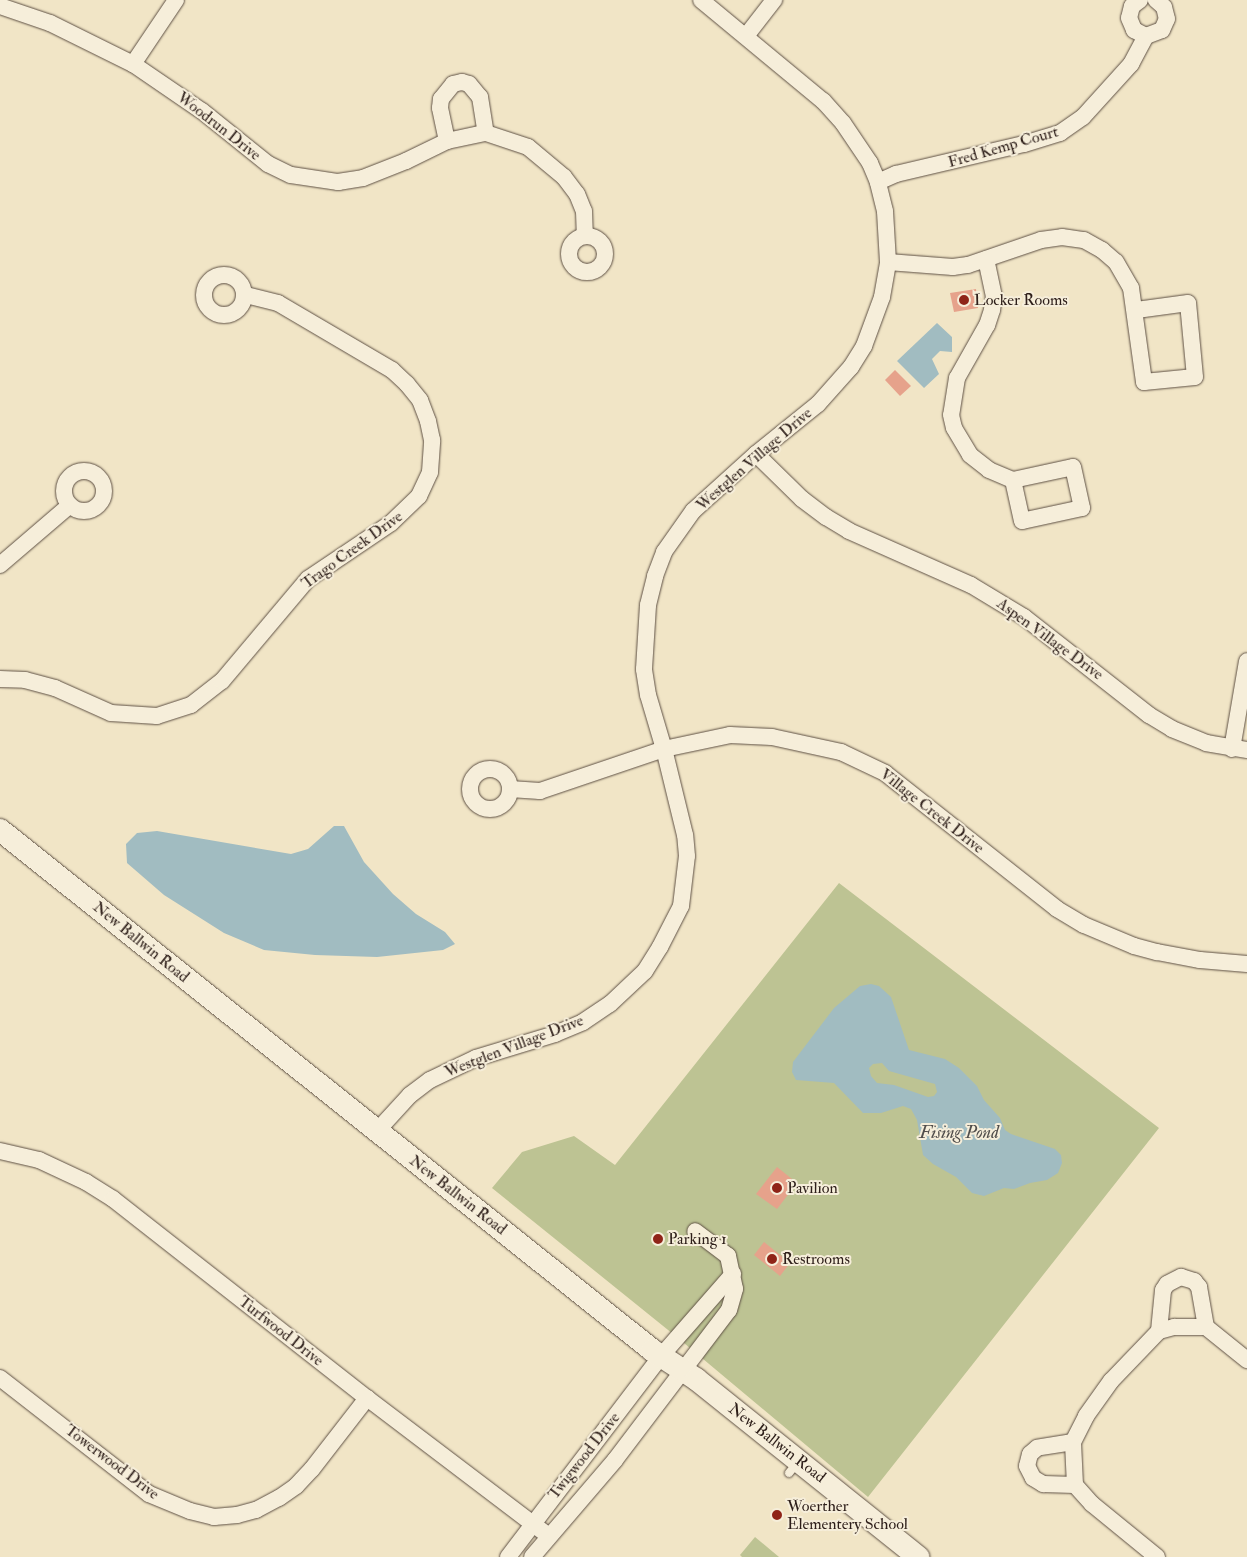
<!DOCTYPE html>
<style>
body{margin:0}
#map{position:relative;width:1247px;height:1557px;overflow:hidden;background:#f1e5c6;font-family:"IM FELL Double Pica",serif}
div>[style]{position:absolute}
.green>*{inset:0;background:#bdc393}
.water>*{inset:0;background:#a1bcc1}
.building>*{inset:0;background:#e6a28b}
.roads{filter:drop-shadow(0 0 1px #5e5044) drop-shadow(0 0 1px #5e5044)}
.service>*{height:8px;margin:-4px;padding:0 4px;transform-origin:4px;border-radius:4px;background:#f6eeda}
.minor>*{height:16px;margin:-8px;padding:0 8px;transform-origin:8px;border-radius:8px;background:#f6eeda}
.minor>.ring{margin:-8px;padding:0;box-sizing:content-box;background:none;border:16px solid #f6eeda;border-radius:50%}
.secondary>*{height:22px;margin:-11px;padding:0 11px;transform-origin:11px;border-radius:11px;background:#f6eeda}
.dots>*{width:14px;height:14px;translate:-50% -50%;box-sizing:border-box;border:2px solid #f6eeda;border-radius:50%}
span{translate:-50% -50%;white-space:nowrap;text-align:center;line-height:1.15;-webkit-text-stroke:4px #f6eeda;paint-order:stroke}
.street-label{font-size:16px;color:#2d1e19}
.poi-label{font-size:16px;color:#2d1e19}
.left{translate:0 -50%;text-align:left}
.water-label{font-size:18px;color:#504d4b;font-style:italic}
</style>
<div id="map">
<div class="green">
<div style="clip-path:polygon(839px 883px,1159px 1128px,868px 1497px,678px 1338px,492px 1188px,522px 1152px,574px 1136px,615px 1165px)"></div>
<div style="clip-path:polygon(755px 1537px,779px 1557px,742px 1557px,740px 1555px)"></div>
</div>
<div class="water">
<div style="clip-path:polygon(937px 323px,952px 337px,952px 352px,940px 351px,932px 359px,939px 374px,924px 388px,897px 361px)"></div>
<div style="clip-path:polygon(334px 826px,344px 826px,364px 862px,393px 894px,416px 914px,445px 932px,455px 944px,443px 950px,377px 957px,315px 955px,264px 950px,224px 933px,164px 895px,127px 863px,126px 844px,137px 833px,157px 831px,291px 854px,308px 849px)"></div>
<div style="clip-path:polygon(evenodd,871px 984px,879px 986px,891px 997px,909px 1050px,945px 1059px,959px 1068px,977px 1086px,984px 1100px,1000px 1118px,1005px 1130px,1011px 1134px,1055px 1149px,1061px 1155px,1062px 1163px,1058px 1173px,1047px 1180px,1030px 1183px,1014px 1189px,1004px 1188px,984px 1196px,972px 1193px,956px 1177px,933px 1164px,923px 1155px,917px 1120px,911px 1109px,903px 1106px,881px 1113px,863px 1113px,834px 1083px,796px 1080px,792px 1072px,793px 1062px,834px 1008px,860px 986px,871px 984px,882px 1063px,889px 1071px,935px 1084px,937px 1092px,934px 1096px,928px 1097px,894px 1085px,877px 1083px,871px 1076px,869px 1068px,873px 1064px,882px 1063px)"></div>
</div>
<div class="building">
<div style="clip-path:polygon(976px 289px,978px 308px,954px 312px,950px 293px)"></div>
<div style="clip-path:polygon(895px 370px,911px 386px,900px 396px,885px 380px)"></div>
<div style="clip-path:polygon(777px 1167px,797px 1183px,777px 1209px,756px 1194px)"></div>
<div style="clip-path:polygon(764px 1242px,790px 1263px,780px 1276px,754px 1255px)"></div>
</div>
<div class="roads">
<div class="service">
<div style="left:789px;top:1473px;width:14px;rotate:-51deg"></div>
</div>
<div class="minor">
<div style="left:1140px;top:0;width:10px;rotate:143deg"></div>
<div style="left:1132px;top:6px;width:12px;rotate:104deg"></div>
<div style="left:1129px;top:18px;width:13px;rotate:67deg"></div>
<div style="left:1134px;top:30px;width:13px;rotate:27deg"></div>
<div style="left:1146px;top:36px;width:17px;rotate:-21deg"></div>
<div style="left:1162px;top:30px;width:12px;rotate:-66deg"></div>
<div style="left:1167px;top:19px;width:12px;rotate:-104deg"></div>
<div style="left:1164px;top:7px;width:11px;rotate:-139deg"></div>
<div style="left:0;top:6px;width:53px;rotate:18.8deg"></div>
<div style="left:50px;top:23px;width:93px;rotate:26.3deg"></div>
<div style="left:133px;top:64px;width:83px;rotate:34.3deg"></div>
<div style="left:202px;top:111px;width:85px;rotate:38.8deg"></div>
<div style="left:268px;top:164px;width:25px;rotate:26deg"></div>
<div style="left:291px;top:175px;width:48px;rotate:8.5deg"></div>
<div style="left:338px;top:182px;width:25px;rotate:-9deg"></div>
<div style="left:363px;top:178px;width:46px;rotate:-21.6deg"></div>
<div style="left:406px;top:161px;width:46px;rotate:-26deg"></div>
<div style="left:447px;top:141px;width:40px;rotate:-12deg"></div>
<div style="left:486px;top:133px;width:44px;rotate:18.4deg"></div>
<div style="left:528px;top:147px;width:47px;rotate:39.8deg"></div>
<div style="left:564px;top:177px;width:21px;rotate:53deg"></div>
<div style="left:577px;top:194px;width:18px;rotate:68deg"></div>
<div style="left:584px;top:211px;width:24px;rotate:88deg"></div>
<div style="left:746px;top:36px;width:46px;rotate:-52.1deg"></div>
<div style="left:133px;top:64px;width:77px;rotate:-56.1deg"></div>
<div style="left:447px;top:141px;width:34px;rotate:-102deg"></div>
<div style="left:440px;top:108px;width:9px;rotate:-84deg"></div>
<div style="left:441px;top:99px;width:19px;rotate:-51deg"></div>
<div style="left:453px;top:84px;width:9px;rotate:-13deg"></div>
<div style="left:462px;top:82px;width:7px;rotate:16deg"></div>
<div style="left:469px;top:84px;width:17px;rotate:50deg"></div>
<div style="left:480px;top:97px;width:36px;rotate:81deg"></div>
<div style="left:878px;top:182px;width:20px;rotate:-24deg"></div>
<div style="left:896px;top:174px;width:131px;rotate:-13.2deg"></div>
<div style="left:1024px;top:144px;width:38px;rotate:-17deg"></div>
<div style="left:1060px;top:133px;width:28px;rotate:-35deg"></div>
<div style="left:1083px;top:117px;width:72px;rotate:-47.8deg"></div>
<div style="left:1131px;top:64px;width:32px;rotate:-62deg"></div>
<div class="ring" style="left:569px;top:236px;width:20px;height:20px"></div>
<div style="left:986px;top:259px;width:38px;rotate:78deg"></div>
<div style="left:994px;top:296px;width:14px;rotate:98deg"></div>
<div style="left:992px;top:310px;width:16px;rotate:108deg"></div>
<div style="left:987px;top:325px;width:61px;rotate:119.5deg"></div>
<div style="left:957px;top:378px;width:37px;rotate:99deg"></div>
<div style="left:951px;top:415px;width:13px;rotate:77deg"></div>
<div style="left:954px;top:428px;width:31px;rotate:59deg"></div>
<div style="left:970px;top:455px;width:24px;rotate:38deg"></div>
<div style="left:989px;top:470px;width:26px;rotate:23deg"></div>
<div style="left:1013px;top:480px;width:61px;rotate:-12.2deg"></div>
<div style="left:1073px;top:467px;width:42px;rotate:77.6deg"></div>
<div style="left:1082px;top:508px;width:61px;rotate:167.8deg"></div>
<div style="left:1022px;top:521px;width:42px;rotate:-102.4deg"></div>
<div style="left:888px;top:262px;width:65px;rotate:4.4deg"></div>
<div style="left:953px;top:267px;width:15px;rotate:-8deg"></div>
<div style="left:968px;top:265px;width:77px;rotate:-18.9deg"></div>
<div style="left:1041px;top:240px;width:21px;rotate:-8deg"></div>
<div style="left:1062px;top:237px;width:22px;rotate:8deg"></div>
<div style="left:1084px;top:240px;width:21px;rotate:29deg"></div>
<div style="left:1102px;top:250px;width:18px;rotate:41deg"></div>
<div style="left:1116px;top:262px;width:30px;rotate:60deg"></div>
<div style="left:1131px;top:288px;width:95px;rotate:82.1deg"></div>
<div style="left:1144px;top:382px;width:51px;rotate:-5.6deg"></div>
<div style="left:1195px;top:377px;width:74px;rotate:-95.4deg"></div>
<div style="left:1188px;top:303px;width:52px;rotate:172.3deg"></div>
<div class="ring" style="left:204px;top:275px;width:24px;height:24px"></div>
<div style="left:756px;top:454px;width:64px;rotate:44.4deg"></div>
<div style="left:802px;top:499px;width:30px;rotate:37deg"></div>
<div style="left:826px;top:517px;width:27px;rotate:31deg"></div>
<div style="left:849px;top:531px;width:133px;rotate:23.9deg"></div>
<div style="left:971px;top:585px;width:62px;rotate:31.1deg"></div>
<div style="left:1024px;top:617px;width:159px;rotate:38.1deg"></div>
<div style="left:1149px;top:715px;width:27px;rotate:31deg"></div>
<div style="left:1172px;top:729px;width:37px;rotate:22deg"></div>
<div style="left:1206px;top:743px;width:42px;rotate:9.7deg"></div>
<div class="ring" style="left:64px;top:471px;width:24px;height:24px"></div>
<div style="left:0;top:565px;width:92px;rotate:-40.6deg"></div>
<div style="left:0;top:679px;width:25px;rotate:2deg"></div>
<div style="left:25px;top:680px;width:31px;rotate:15deg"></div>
<div style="left:55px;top:688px;width:61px;rotate:24.1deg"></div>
<div style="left:111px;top:713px;width:46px;rotate:3.7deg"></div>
<div style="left:157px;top:716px;width:36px;rotate:-18deg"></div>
<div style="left:191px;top:705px;width:39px;rotate:-38deg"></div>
<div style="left:222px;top:681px;width:133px;rotate:-49.9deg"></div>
<div style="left:308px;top:579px;width:100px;rotate:-34deg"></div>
<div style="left:391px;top:523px;width:39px;rotate:-44deg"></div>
<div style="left:419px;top:496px;width:26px;rotate:-65deg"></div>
<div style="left:430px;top:472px;width:32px;rotate:-86deg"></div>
<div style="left:432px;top:440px;width:19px;rotate:-102deg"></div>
<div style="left:428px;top:421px;width:22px;rotate:-111deg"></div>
<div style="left:420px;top:400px;width:21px;rotate:-129deg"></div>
<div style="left:407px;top:384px;width:21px;rotate:-137deg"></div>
<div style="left:392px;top:370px;width:132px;rotate:-149.6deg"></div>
<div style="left:278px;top:303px;width:34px;rotate:-166deg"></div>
<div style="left:1232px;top:749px;width:89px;rotate:-80.3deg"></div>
<div class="ring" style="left:470px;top:769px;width:24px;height:24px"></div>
<div style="left:510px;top:789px;width:30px;rotate:4deg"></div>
<div style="left:540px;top:791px;width:131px;rotate:-18.7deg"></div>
<div style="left:664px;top:749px;width:67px;rotate:-12deg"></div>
<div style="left:730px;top:735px;width:42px;rotate:2.7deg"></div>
<div style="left:772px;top:737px;width:71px;rotate:12.3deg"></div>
<div style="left:841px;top:752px;width:49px;rotate:25.5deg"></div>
<div style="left:885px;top:773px;width:219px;rotate:38.3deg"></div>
<div style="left:1057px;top:909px;width:31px;rotate:31deg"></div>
<div style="left:1084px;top:925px;width:54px;rotate:22.8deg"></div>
<div style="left:1134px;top:946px;width:24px;rotate:15deg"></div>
<div style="left:1157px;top:952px;width:44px;rotate:10.5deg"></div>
<div style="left:1200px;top:960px;width:47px;rotate:4.9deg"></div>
<div style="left:377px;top:1131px;width:49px;rotate:-47.5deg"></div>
<div style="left:410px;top:1095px;width:25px;rotate:-37deg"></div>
<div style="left:430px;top:1080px;width:51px;rotate:-25.6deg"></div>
<div style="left:476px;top:1058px;width:83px;rotate:-16.9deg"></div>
<div style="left:555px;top:1034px;width:30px;rotate:-23deg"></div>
<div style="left:583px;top:1022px;width:32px;rotate:-34deg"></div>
<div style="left:610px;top:1004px;width:48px;rotate:-43.3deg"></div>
<div style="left:645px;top:971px;width:28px;rotate:-58deg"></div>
<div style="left:660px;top:947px;width:46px;rotate:-62.9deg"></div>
<div style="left:681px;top:906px;width:50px;rotate:-83.2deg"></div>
<div style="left:687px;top:856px;width:21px;rotate:-95deg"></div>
<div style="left:685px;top:835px;width:89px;rotate:-103.7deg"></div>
<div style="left:664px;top:749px;width:56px;rotate:-106.5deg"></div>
<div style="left:648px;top:695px;width:26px;rotate:-99deg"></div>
<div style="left:644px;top:669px;width:64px;rotate:-86.4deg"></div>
<div style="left:648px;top:605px;width:30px;rotate:-76deg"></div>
<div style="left:655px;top:576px;width:26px;rotate:-69deg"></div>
<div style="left:664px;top:552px;width:50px;rotate:-54.7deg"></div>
<div style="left:693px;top:511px;width:85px;rotate:-42.1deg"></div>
<div style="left:756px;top:454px;width:80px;rotate:-38.9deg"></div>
<div style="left:818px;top:404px;width:50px;rotate:-48.3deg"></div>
<div style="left:851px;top:367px;width:25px;rotate:-58deg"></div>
<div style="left:864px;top:346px;width:52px;rotate:-69.8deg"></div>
<div style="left:882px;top:297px;width:36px;rotate:-80deg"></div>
<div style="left:888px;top:262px;width:51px;rotate:-93.4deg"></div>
<div style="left:885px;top:211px;width:30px;rotate:-104deg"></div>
<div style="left:878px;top:182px;width:21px;rotate:-113deg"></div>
<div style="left:870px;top:163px;width:48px;rotate:-124deg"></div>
<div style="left:843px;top:123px;width:30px;rotate:-132deg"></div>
<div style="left:823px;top:101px;width:158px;rotate:-140.4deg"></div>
<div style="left:0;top:1151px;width:40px;rotate:13deg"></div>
<div style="left:39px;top:1160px;width:52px;rotate:25.1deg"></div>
<div style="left:86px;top:1182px;width:32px;rotate:32deg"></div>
<div style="left:113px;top:1199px;width:323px;rotate:38.1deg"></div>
<div style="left:367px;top:1398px;width:228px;rotate:37.2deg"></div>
<div style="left:1159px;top:1331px;width:41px;rotate:-84.4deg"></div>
<div style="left:1163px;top:1290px;width:7px;rotate:-56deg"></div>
<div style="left:1167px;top:1284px;width:16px;rotate:-27deg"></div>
<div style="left:1181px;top:1277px;width:14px;rotate:17deg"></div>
<div style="left:1194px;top:1281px;width:8px;rotate:50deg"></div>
<div style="left:1199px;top:1287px;width:41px;rotate:80.1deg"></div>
<div style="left:1159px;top:1331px;width:16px;rotate:-15deg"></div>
<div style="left:1174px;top:1327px;width:32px"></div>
<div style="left:1206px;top:1327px;width:53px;rotate:38.8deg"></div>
<div style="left:0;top:1378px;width:189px;rotate:37.9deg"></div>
<div style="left:149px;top:1494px;width:44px;rotate:22.5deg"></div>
<div style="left:190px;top:1511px;width:25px;rotate:14deg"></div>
<div style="left:214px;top:1517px;width:23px;rotate:-5deg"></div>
<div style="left:237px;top:1515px;width:20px;rotate:-15deg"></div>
<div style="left:256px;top:1510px;width:26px;rotate:-28deg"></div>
<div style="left:279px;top:1498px;width:21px;rotate:-35deg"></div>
<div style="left:296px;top:1486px;width:23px;rotate:-47deg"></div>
<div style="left:312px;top:1469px;width:90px;rotate:-52.2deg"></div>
<div style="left:1073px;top:1442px;width:36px;rotate:171deg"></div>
<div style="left:1037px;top:1448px;width:9px;rotate:139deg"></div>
<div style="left:1030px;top:1454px;width:12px;rotate:104deg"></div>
<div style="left:1027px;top:1466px;width:13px;rotate:63deg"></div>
<div style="left:1033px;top:1478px;width:12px;rotate:31deg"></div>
<div style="left:1043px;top:1484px;width:32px;rotate:2deg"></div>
<div style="left:508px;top:1557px;width:254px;rotate:-52.7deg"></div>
<div style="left:662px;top:1355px;width:108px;rotate:-48.8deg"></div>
<div style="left:532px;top:1557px;width:128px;rotate:-49.4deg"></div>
<div style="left:615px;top:1460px;width:188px;rotate:-52.8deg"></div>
<div style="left:729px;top:1310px;width:22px;rotate:-74deg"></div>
<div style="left:735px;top:1289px;width:34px;rotate:-102deg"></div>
<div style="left:728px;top:1256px;width:41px;rotate:-142.9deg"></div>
<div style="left:1157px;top:1557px;width:84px;rotate:-140.8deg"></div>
<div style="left:1092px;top:1504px;width:25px;rotate:-132deg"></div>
<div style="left:1075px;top:1485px;width:43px;rotate:-92.7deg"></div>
<div style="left:1073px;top:1442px;width:29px;rotate:-63deg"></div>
<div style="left:1086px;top:1416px;width:43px;rotate:-54.5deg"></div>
<div style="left:1111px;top:1381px;width:69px;rotate:-46.2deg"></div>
</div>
<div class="secondary">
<div style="left:0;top:830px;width:834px;rotate:38.57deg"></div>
<div style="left:652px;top:1350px;width:53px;rotate:33.4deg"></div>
<div style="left:696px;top:1379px;width:285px;rotate:38.7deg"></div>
</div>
</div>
<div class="dots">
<div style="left:964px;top:300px;background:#8f2418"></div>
<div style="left:777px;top:1188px;background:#8f2418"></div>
<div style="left:658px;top:1239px;background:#8f2418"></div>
<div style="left:772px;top:1259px;background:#8f2418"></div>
<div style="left:777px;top:1515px;background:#8f2418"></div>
</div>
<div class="street-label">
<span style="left:219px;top:126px;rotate:38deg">Woodrun Drive</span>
<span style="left:1003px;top:147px;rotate:-16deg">Fred Kemp Court</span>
<span style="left:754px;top:459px;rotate:-41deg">Westglen Village Drive</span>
<span style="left:352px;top:550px;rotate:-36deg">Trago Creek Drive</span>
<span style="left:1050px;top:639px;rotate:36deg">Aspen Village Drive</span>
<span style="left:932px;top:811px;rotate:38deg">Village Creek Drive</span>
<span style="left:141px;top:942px;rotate:39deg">New Ballwin Road</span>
<span style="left:514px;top:1046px;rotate:-21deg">Westglen Village Drive</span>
<span style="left:458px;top:1195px;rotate:38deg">New Ballwin Road</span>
<span style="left:281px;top:1331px;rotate:38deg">Turfwood Drive</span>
<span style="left:777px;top:1443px;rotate:38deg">New Ballwin Road</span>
<span style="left:584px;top:1456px;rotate:-52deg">Twigwood Drive</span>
<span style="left:112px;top:1462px;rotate:37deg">Towerwood Drive</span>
</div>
<div class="poi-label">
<span class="left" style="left:974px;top:300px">Locker Rooms</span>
<span class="left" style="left:787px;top:1188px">Pavilion</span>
<span class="left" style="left:668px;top:1239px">Parking 1</span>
<span class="left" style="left:782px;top:1259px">Restrooms</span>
<span class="left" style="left:787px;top:1515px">Woerther<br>Elementery School</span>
</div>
<div class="water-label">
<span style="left:959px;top:1133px">Fising Pond</span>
</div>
</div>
